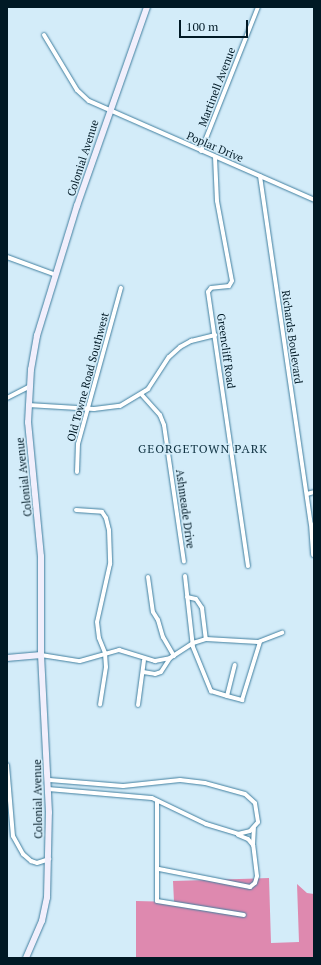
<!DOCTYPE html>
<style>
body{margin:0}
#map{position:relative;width:321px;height:965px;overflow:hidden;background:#d3ecf9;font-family:"PT Serif",serif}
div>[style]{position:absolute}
.forest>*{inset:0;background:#de89af}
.roads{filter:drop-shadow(0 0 1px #407f9f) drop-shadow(0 0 1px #407f9f)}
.street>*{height:4px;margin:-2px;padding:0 2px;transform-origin:2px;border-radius:2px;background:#fff}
.secondary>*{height:5.5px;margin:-2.75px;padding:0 2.75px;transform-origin:2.75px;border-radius:2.75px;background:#f1effc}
span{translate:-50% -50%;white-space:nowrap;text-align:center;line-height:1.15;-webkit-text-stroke:3px #d3ecf9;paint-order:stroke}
.street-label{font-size:11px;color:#001925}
.neighbourhood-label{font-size:12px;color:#0d3040;letter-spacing:1px}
.frame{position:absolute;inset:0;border:8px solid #001925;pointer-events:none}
.scale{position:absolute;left:179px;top:20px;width:69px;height:18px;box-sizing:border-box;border:2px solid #001925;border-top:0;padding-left:5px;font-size:12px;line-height:14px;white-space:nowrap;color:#001925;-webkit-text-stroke:3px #d3ecf9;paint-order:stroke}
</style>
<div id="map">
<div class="forest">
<div style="clip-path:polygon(269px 878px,271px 943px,299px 942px,297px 884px,307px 893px,314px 894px,314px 958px,136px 958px,136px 901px,174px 902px,173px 881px)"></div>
</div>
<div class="roads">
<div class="street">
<div style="left:44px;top:35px;width:64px;rotate:59deg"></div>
<div style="left:77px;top:90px;width:16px;rotate:43deg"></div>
<div style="left:89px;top:101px;width:246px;rotate:23.7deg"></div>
<div style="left:201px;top:151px;width:155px;rotate:-68.4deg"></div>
<div style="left:215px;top:157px;width:44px;rotate:87.4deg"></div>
<div style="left:217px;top:201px;width:81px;rotate:79.4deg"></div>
<div style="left:232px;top:281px;width:6px;rotate:121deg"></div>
<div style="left:229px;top:286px;width:18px;rotate:174deg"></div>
<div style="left:211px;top:288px;width:5px;rotate:127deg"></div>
<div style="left:208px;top:292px;width:277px;rotate:81.7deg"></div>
<div style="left:260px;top:176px;width:352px;rotate:81.7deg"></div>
<div style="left:311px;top:524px;width:31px;rotate:86deg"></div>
<div style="left:7px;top:257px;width:52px;rotate:20.2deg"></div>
<div style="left:142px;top:395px;width:27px;rotate:48deg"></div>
<div style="left:160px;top:415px;width:11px;rotate:68deg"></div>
<div style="left:164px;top:425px;width:138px;rotate:81.7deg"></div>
<div style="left:7px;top:398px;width:25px;rotate:-27deg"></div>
<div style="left:28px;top:405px;width:66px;rotate:3.5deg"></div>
<div style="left:94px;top:409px;width:26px;rotate:-7deg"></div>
<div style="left:120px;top:406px;width:33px;rotate:-31deg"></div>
<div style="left:148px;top:389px;width:38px;rotate:-57deg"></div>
<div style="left:169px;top:357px;width:15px;rotate:-42deg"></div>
<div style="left:180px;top:347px;width:13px;rotate:-29deg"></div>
<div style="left:191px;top:341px;width:25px;rotate:-14deg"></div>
<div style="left:77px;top:472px;width:28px;rotate:-88deg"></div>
<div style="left:78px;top:444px;width:162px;rotate:-74.6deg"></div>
<div style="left:307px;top:494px;width:7px;rotate:-16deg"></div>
<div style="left:76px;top:510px;width:26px;rotate:4deg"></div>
<div style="left:102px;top:512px;width:7px;rotate:56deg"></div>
<div style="left:106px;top:518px;width:12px;rotate:76deg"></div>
<div style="left:109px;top:530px;width:34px;rotate:88deg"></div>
<div style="left:110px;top:564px;width:59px;rotate:102.6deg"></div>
<div style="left:97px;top:622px;width:16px;rotate:83deg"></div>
<div style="left:99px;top:638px;width:16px;rotate:68deg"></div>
<div style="left:105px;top:653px;width:14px;rotate:86deg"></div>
<div style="left:106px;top:667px;width:38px;rotate:99deg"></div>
<div style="left:185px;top:576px;width:71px;rotate:83.6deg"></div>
<div style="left:193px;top:647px;width:48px;rotate:67.8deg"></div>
<div style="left:211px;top:691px;width:17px;rotate:17deg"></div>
<div style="left:227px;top:696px;width:32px;rotate:-76deg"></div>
<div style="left:148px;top:577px;width:35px;rotate:82deg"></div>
<div style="left:153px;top:612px;width:9px;rotate:58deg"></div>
<div style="left:158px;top:620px;width:18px;rotate:74deg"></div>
<div style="left:163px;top:637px;width:22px;rotate:60deg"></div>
<div style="left:187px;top:597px;width:9px;rotate:13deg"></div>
<div style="left:196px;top:599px;width:11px;rotate:56deg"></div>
<div style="left:202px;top:608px;width:31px;rotate:83deg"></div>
<div style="left:41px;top:655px;width:39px;rotate:9deg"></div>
<div style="left:80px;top:661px;width:41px;rotate:-15.8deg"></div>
<div style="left:119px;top:650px;width:38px;rotate:17deg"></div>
<div style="left:155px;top:661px;width:15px;rotate:-11deg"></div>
<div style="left:170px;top:658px;width:27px;rotate:-33deg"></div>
<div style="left:193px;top:643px;width:14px;rotate:-17deg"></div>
<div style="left:206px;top:639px;width:52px;rotate:3.3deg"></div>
<div style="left:258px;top:642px;width:26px;rotate:-21deg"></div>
<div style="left:143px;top:672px;width:12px;rotate:9deg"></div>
<div style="left:155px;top:674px;width:6px;rotate:-18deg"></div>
<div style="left:161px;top:672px;width:17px;rotate:-57deg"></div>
<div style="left:227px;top:696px;width:16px;rotate:15deg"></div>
<div style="left:242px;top:700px;width:61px;rotate:-72.8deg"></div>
<div style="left:138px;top:705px;width:45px;rotate:-82.4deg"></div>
<div style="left:7px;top:765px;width:71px;rotate:85.2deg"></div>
<div style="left:13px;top:836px;width:21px;rotate:61deg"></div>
<div style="left:23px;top:854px;width:11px;rotate:41deg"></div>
<div style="left:31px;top:861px;width:6px;rotate:18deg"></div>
<div style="left:37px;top:863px;width:13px;rotate:-18deg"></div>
<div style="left:48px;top:789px;width:104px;rotate:4.9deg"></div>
<div style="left:152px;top:798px;width:60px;rotate:25.7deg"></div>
<div style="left:206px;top:824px;width:34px;rotate:17deg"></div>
<div style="left:238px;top:834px;width:12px;rotate:-14deg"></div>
<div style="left:250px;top:831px;width:12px;rotate:-48deg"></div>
<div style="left:258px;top:822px;width:19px;rotate:-99deg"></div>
<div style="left:255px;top:803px;width:13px;rotate:-138deg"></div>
<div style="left:245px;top:794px;width:41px;rotate:-164.6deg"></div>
<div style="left:205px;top:783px;width:25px;rotate:-173deg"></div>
<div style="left:180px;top:780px;width:57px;rotate:174deg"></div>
<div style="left:123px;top:786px;width:74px;rotate:-175.4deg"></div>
<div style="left:157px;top:801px;width:100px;rotate:90deg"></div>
<div style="left:157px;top:901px;width:88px;rotate:9.1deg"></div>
<div style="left:238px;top:835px;width:11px;rotate:22deg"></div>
<div style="left:248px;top:839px;width:8px;rotate:50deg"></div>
<div style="left:159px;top:869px;width:93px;rotate:11.2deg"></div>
<div style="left:250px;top:887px;width:6px;rotate:-39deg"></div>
<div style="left:255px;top:883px;width:7px;rotate:-74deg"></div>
<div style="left:257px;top:876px;width:31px;rotate:-97deg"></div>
<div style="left:253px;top:845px;width:17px;rotate:-87deg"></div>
</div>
<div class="secondary">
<div style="left:7px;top:658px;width:34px;rotate:-5deg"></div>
<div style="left:26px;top:958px;width:40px;rotate:-66.6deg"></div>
<div style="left:42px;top:921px;width:24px;rotate:-78deg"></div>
<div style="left:47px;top:898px;width:85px;rotate:-88.7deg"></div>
<div style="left:49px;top:813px;width:158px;rotate:-92.9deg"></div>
<div style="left:41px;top:655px;width:98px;rotate:-90deg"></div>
<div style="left:41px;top:557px;width:135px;rotate:-95.5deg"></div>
<div style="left:28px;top:423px;width:53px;rotate:-86.8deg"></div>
<div style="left:31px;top:370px;width:35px;rotate:-80deg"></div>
<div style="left:37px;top:336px;width:136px;rotate:-72.9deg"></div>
<div style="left:77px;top:206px;width:211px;rotate:-70.6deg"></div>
</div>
</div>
<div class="street-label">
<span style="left:217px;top:87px;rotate:-69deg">Martinell Avenue</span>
<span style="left:215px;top:147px;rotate:23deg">Poplar Drive</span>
<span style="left:83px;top:158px;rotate:-72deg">Colonial Avenue</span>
<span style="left:292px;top:337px;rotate:82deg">Richards Boulevard</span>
<span style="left:226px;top:351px;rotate:82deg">Greencliff Road</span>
<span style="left:88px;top:377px;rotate:-75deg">Old Towne Road Southwest</span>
<span style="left:24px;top:477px;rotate:-96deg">Colonial Avenue</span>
<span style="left:185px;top:509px;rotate:82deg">Ashmeade Drive</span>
<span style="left:38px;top:799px;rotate:-91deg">Colonial Avenue</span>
</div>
<div class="neighbourhood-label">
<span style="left:203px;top:449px">GEORGETOWN PARK</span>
</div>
<div class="frame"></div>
<div class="scale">100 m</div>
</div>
